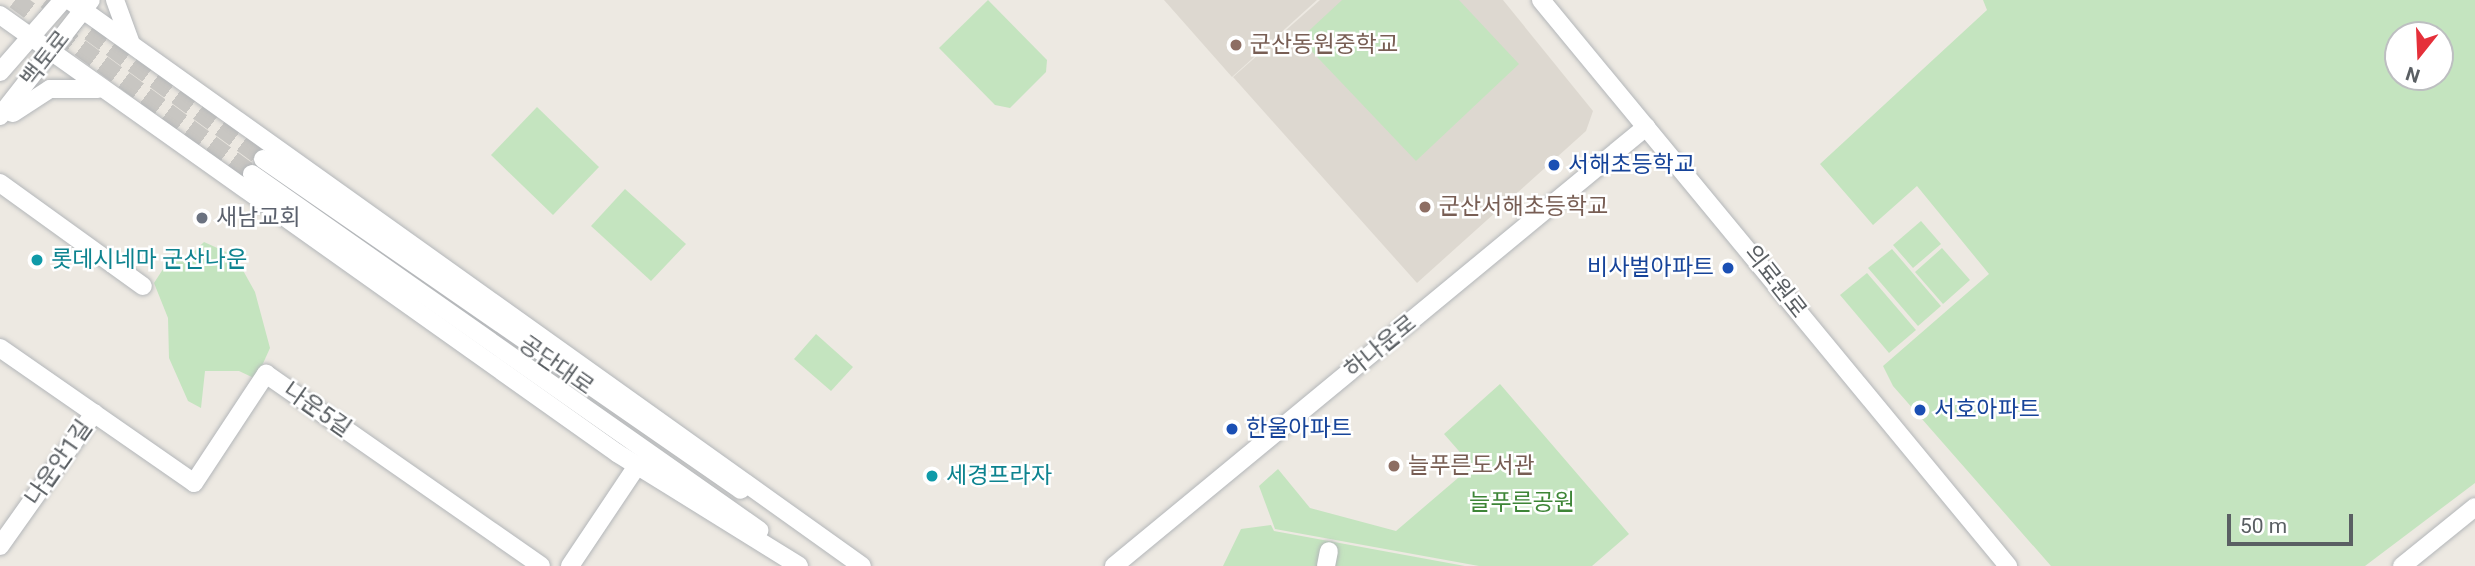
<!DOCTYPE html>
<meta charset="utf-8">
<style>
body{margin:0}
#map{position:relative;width:2475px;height:566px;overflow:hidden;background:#ede9e2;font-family:Roboto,"Noto Sans KR",sans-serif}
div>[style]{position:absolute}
.education>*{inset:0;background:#ddd8d0}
.green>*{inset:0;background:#c4e4bf}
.minor-tunnel>*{height:18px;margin-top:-9px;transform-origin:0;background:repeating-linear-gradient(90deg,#c8c6c2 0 18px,transparent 0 27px)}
.roads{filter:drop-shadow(0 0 2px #b3b6b9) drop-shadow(0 0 2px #b3b6b9)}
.minor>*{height:18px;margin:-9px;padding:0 9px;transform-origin:9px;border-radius:9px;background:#fff}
.dots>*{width:19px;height:19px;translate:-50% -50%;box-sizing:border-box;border:4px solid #fff;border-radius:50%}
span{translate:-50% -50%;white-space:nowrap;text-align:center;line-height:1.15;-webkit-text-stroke:5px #fff;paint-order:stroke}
.education-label{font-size:23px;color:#785e54}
.left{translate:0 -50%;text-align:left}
.street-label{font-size:23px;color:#5a5f63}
.transit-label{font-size:23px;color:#164399}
.right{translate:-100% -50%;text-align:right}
.worship-label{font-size:23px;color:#5b616d}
.culture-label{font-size:23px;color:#0d838f}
.park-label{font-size:23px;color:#3e8537}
.north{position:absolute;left:2384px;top:21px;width:70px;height:70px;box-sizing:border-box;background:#fff;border:2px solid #bdbfc1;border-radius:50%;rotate:198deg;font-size:19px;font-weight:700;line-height:28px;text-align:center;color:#5a5f63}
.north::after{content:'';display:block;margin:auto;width:24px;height:32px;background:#e5303a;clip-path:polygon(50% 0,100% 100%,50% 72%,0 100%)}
.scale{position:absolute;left:2227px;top:514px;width:126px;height:32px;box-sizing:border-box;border:4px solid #5a5f63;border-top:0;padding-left:9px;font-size:21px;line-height:24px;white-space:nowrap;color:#5a5f63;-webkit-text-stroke:5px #fff;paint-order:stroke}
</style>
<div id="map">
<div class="education">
<div style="clip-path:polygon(1164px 0,1317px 0,1232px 77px)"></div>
<div style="clip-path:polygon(1320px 0,1503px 0,1593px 111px,1586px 131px,1417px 283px,1233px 77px)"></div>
</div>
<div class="green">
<div style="clip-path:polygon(988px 0,1047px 60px,1046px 72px,1010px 108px,995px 105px,939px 48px)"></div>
<div style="clip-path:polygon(1342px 0,1459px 0,1519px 64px,1416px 161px,1300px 39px)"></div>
<div style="clip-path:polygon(evenodd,1983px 0,2475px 0,2475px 483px,2365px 566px,2051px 566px,1893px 386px,1883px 366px,1989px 274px,1917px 186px,1873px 225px,1820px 164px,1987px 10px,1983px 0,2398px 35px,2440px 35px,2440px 77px,2398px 77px,2398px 35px)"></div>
<div style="clip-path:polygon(537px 107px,599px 167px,553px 215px,491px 155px)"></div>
<div style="clip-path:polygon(625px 189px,686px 244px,651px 281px,591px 226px)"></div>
<div style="clip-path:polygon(1921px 221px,1941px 244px,1913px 268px,1893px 245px)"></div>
<div style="clip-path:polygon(204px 242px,235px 256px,255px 292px,270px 348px,256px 379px,239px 371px,205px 371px,201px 408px,188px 401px,169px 358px,168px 318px,154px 283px,176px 249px,184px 261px)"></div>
<div style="clip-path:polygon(1942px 248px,1970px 280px,1943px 304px,1915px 272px)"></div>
<div style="clip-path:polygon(1892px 249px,1941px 306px,1918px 326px,1868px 268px)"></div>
<div style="clip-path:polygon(1867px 273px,1916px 330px,1889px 353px,1840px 295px)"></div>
<div style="clip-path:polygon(816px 334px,853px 367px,831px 391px,794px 359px)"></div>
<div style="clip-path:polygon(1500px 384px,1629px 534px,1592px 566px,1479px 566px,1275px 529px,1259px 486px,1278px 469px,1310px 508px,1396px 531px,1472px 466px,1444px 434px)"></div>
<div style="clip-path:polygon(1271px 525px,1274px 531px,1465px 566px,1223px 566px,1241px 529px)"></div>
</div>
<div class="minor-tunnel">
<div style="left:15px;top:0;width:294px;rotate:36.3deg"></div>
<div style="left:46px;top:0;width:269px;rotate:36.2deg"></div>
</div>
<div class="roads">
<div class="minor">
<div style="left:69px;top:0;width:974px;rotate:35.52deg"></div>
<div style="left:115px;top:0;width:44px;rotate:69.9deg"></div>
<div style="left:1541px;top:0;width:734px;rotate:50.47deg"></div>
<div style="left:0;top:15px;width:757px;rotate:35.37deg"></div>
<div style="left:617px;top:453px;width:214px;rotate:31.8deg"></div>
<div style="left:0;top:72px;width:96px;rotate:-48.8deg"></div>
<div style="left:13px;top:113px;width:44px;rotate:-33deg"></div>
<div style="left:50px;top:89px;width:48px"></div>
<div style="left:0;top:116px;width:147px;rotate:-51.9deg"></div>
<div style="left:263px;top:159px;width:581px;rotate:34.7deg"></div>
<div style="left:252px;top:174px;width:620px;rotate:35.08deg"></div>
<div style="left:0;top:183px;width:176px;rotate:35.8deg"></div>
<div style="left:0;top:348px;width:236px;rotate:34.8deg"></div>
<div style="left:194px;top:483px;width:131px;rotate:-56.6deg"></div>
<div style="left:266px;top:374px;width:335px;rotate:34.9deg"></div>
<div style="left:0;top:546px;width:163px;rotate:-54.7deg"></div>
<div style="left:570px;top:566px;width:120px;rotate:-56.2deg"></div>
<div style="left:1114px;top:566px;width:690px;rotate:-39.53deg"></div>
<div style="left:1326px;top:566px;width:15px;rotate:-79deg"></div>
<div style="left:2402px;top:566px;width:94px;rotate:-38.9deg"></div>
</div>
</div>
<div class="dots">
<div style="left:1236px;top:45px;background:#8d6e63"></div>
<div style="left:1554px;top:165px;background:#1a4fb4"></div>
<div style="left:1425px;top:207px;background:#8d6e63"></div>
<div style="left:202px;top:218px;background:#6b7280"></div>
<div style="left:37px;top:260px;background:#0f9aa8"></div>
<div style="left:1728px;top:268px;background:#1a4fb4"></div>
<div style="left:1920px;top:410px;background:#1a4fb4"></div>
<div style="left:1232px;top:429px;background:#1a4fb4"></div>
<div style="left:1394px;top:466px;background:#8d6e63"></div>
<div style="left:932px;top:476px;background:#0f9aa8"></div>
</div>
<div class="education-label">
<span class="left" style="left:1250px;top:45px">군산동원중학교</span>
<span class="left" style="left:1439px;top:207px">군산서해초등학교</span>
<span class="left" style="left:1408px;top:466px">늘푸른도서관</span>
</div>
<div class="street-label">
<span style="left:46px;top:59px;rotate:-52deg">백토로</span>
<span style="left:1775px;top:282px;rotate:52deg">의료원로</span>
<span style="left:1381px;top:347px;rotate:-39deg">하나운로</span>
<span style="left:556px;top:366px;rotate:35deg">공단대로</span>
<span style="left:317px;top:410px;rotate:35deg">나운5길</span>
<span style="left:59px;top:463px;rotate:-55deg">나운안1길</span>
</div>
<div class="transit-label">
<span class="left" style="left:1568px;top:165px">서해초등학교</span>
<span class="right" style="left:1714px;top:268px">비사벌아파트</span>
<span class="left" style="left:1934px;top:410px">서호아파트</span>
<span class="left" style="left:1246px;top:429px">한울아파트</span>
</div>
<div class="worship-label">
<span class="left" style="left:216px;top:218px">새남교회</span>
</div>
<div class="culture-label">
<span class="left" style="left:51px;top:260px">롯데시네마 군산나운</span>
<span class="left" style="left:946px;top:476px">세경프라자</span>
</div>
<div class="park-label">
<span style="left:1522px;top:503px">늘푸른공원</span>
</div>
<div class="north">N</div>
<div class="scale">50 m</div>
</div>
